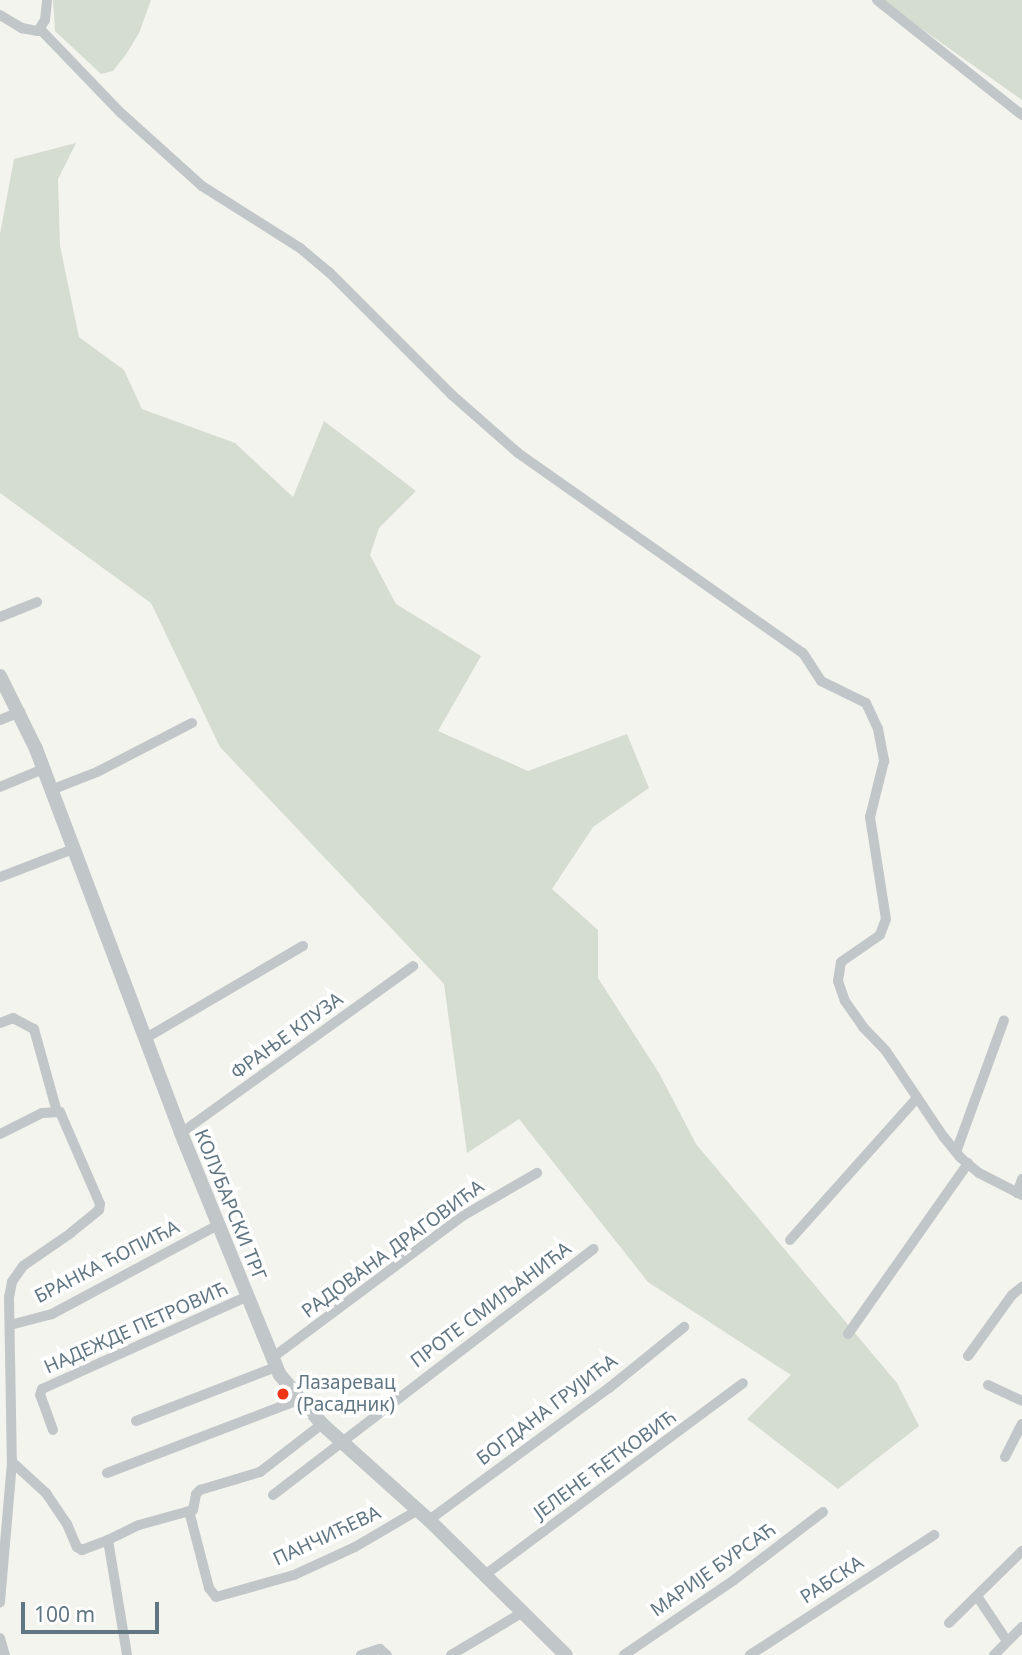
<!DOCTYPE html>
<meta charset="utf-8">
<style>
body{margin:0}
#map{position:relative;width:1022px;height:1655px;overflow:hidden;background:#f4f4ef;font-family:"Noto Sans",sans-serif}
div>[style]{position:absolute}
.green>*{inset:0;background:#d5dcd0}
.minor>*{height:10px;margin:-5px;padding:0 5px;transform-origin:5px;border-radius:5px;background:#c1c6c8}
.tertiary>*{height:14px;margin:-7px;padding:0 7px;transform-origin:7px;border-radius:7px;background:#c1c6c8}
.dots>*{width:19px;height:19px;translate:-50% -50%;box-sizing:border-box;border:4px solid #fff;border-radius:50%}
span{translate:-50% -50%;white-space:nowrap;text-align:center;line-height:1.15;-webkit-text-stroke:7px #fff;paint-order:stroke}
.street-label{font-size:19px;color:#617683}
.poi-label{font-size:19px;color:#617683}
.left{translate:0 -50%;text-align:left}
.scale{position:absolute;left:21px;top:1602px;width:138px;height:32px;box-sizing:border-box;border:4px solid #617683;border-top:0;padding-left:9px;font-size:21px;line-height:24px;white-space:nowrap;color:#617683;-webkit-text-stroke:5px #fff;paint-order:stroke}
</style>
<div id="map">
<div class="green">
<div style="clip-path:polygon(53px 0,151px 0,139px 33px,127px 53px,113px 71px,101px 74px,55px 31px)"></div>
<div style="clip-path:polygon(881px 0,1022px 0,1022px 100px)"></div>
<div style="clip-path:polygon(76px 143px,58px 179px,60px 246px,79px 337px,124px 370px,142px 409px,235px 443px,293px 497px,324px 421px,416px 491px,379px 528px,370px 555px,396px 604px,481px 656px,438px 731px,528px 771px,627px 734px,649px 788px,593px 827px,552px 889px,598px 930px,598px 978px,659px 1073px,696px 1144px,897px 1383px,919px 1426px,838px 1489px,747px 1419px,791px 1375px,648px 1282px,519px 1119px,467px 1153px,444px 984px,220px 747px,151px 603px,0 493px,0 234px,14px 159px)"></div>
</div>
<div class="minor">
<div style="left:877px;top:0;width:185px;rotate:38.4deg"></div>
<div style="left:0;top:15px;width:26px;rotate:31deg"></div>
<div style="left:22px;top:28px;width:16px;rotate:11deg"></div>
<div style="left:38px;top:31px;width:13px;rotate:-58deg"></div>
<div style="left:45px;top:20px;width:20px;rotate:-84deg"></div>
<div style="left:41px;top:30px;width:115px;rotate:46.1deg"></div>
<div style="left:121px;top:113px;width:109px;rotate:42deg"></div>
<div style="left:202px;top:186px;width:116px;rotate:32.3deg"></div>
<div style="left:300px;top:248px;width:38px;rotate:40deg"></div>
<div style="left:329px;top:272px;width:174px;rotate:45deg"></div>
<div style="left:452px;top:395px;width:88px;rotate:41.3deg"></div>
<div style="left:518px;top:453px;width:348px;rotate:35.1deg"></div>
<div style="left:803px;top:653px;width:33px;rotate:57deg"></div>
<div style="left:821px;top:681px;width:50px;rotate:26.1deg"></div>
<div style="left:866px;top:703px;width:29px;rotate:65deg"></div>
<div style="left:878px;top:729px;width:33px;rotate:79deg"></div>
<div style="left:884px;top:761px;width:58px;rotate:104deg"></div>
<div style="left:870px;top:817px;width:103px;rotate:81.1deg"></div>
<div style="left:886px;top:919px;width:17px;rotate:111deg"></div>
<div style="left:880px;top:935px;width:47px;rotate:145.3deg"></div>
<div style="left:841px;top:962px;width:19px;rotate:99deg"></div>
<div style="left:838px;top:981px;width:21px;rotate:71deg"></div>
<div style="left:845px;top:1001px;width:32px;rotate:55deg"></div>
<div style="left:863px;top:1027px;width:33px;rotate:46deg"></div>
<div style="left:886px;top:1051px;width:102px;rotate:56.2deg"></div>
<div style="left:943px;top:1136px;width:28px;rotate:51deg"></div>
<div style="left:961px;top:1158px;width:23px;rotate:40deg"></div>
<div style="left:979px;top:1173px;width:48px;rotate:27.1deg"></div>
<div style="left:0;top:617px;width:40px;rotate:-22deg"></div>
<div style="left:0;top:720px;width:22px;rotate:-22deg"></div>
<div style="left:0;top:787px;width:47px;rotate:-22.7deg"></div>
<div style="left:51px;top:790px;width:49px;rotate:-21.4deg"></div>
<div style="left:97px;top:772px;width:107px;rotate:-27.3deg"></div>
<div style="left:0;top:877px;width:78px;rotate:-21deg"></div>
<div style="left:0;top:1023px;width:14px;rotate:-21deg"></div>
<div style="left:13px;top:1018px;width:24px;rotate:28deg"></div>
<div style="left:34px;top:1029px;width:86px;rotate:74.5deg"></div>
<div style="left:146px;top:1038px;width:182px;rotate:-30.4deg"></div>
<div style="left:181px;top:1133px;width:286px;rotate:-35.7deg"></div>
<div style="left:0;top:1134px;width:47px;rotate:-26.6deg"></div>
<div style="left:42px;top:1113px;width:18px;rotate:-3deg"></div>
<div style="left:60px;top:1112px;width:100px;rotate:66.5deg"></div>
<div style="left:100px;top:1204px;width:6px;rotate:99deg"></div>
<div style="left:99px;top:1210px;width:36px;rotate:141deg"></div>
<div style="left:71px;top:1233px;width:58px;rotate:145.5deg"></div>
<div style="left:23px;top:1266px;width:19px;rotate:125deg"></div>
<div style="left:12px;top:1282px;width:15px;rotate:101deg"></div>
<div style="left:9px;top:1297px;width:165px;rotate:89deg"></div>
<div style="left:12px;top:1462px;width:141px;rotate:94.9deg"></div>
<div style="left:956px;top:1152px;width:140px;rotate:-70deg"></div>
<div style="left:1017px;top:1193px;width:15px;rotate:-70deg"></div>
<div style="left:790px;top:1240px;width:191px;rotate:-48.2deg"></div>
<div style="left:10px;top:1325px;width:43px;rotate:-14.7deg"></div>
<div style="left:52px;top:1314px;width:188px;rotate:-28.2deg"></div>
<div style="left:848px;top:1334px;width:209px;rotate:-54.9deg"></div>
<div style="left:968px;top:1356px;width:75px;rotate:-54.2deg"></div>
<div style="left:1012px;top:1295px;width:13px;rotate:-39deg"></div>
<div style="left:272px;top:1358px;width:236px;rotate:-36.7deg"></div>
<div style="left:461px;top:1217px;width:88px;rotate:-30.1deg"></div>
<div style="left:988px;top:1385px;width:38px;rotate:25deg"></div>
<div style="left:136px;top:1421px;width:150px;rotate:-21.1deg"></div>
<div style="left:53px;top:1430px;width:37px;rotate:-110deg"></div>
<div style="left:40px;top:1395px;width:6px;rotate:-72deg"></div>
<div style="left:42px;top:1389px;width:224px;rotate:-24.3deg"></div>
<div style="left:1005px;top:1457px;width:37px;rotate:-63deg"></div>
<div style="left:12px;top:1462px;width:46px;rotate:42.4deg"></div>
<div style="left:46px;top:1493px;width:37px;rotate:56deg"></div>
<div style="left:67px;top:1524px;width:25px;rotate:67deg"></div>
<div style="left:77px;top:1547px;width:6px;rotate:31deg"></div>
<div style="left:82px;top:1550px;width:28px;rotate:-21deg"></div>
<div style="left:108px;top:1540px;width:117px;rotate:80.6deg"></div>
<div style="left:107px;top:1473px;width:204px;rotate:-20.9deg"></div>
<div style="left:273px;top:1495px;width:404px;rotate:-37.5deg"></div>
<div style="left:189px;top:1511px;width:80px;rotate:75.4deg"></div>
<div style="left:209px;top:1588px;width:11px;rotate:52deg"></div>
<div style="left:216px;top:1597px;width:81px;rotate:-15.8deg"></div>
<div style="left:294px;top:1575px;width:67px;rotate:-24.7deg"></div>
<div style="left:355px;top:1547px;width:73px;rotate:-30.4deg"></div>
<div style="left:429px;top:1520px;width:223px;rotate:-36.3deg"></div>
<div style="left:609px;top:1388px;width:97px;rotate:-39.1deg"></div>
<div style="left:108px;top:1540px;width:34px;rotate:-26deg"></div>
<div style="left:139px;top:1525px;width:56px;rotate:-15.5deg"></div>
<div style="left:193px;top:1510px;width:16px;rotate:-79deg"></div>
<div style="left:196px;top:1494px;width:6px;rotate:-45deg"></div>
<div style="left:200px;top:1490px;width:63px;rotate:-16.7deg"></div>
<div style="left:260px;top:1472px;width:78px;rotate:-37.7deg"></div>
<div style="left:486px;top:1574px;width:320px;rotate:-36.6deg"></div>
<div style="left:977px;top:1596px;width:54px;rotate:56.3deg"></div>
<div style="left:949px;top:1623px;width:103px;rotate:-44.6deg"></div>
<div style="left:0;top:1638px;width:18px;rotate:74deg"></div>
<div style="left:361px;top:1655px;width:20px;rotate:-18deg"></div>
<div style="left:380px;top:1649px;width:9px;rotate:41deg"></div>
<div style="left:451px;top:1655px;width:84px;rotate:-30.8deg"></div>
<div style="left:624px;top:1655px;width:133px;rotate:-34.3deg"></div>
<div style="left:734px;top:1580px;width:112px;rotate:-37.4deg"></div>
<div style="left:750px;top:1655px;width:220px;rotate:-33.1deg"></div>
<div style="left:994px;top:1655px;width:40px;rotate:-45deg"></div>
</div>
<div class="tertiary">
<div style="left:0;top:676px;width:81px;rotate:63.7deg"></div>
<div style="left:36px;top:749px;width:410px;rotate:69.3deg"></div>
<div style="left:181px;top:1133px;width:261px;rotate:67.8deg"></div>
<div style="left:280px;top:1375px;width:65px;rotate:49.4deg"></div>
<div style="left:322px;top:1424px;width:144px;rotate:41.9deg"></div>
<div style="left:429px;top:1520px;width:192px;rotate:44.6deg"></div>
</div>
<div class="dots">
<div style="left:283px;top:1394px;background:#f03514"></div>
</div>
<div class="street-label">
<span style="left:287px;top:1036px;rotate:-36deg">ФРАЊЕ КЛУЗА</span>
<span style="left:230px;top:1205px;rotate:68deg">КОЛУБАРСКИ ТРГ</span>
<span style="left:393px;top:1249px;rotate:-36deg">РАДОВАНА ДРАГОВИЋА</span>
<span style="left:107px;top:1262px;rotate:-27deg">БРАНКА ЋОПИЋА</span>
<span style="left:491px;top:1305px;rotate:-37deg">ПРОТЕ СМИЉАНИЋА</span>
<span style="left:136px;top:1328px;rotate:-24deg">НАДЕЖДЕ ПЕТРОВИЋ</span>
<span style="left:547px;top:1410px;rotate:-37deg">БОГДАНА ГРУЈИЋА</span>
<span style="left:605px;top:1465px;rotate:-36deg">ЈЕЛЕНЕ ЋЕТКОВИЋ</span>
<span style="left:327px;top:1536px;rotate:-25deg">ПАНЧИЋЕВА</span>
<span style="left:713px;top:1570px;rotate:-35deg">МАРИЈЕ БУРСАЋ</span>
<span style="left:832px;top:1580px;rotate:-33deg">РАБСКА</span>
</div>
<div class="poi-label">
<span class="left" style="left:297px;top:1394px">Лазаревац<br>(Расадник)</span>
</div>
<div class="scale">100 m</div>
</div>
